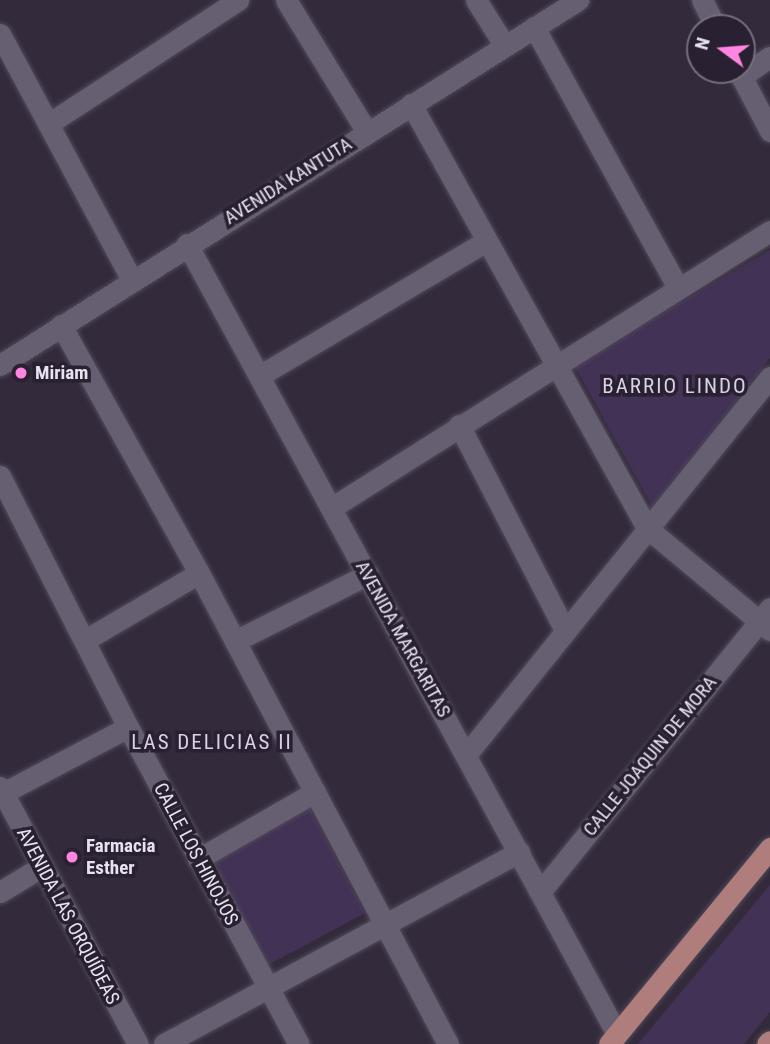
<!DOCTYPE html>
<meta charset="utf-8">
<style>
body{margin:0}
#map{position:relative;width:770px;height:1044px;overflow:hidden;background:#332b3c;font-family:"Roboto Condensed",sans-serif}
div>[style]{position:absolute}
.green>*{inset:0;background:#423255}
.roads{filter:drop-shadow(0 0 2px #504958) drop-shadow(0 0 2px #504958)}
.street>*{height:21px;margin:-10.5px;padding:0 10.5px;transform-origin:10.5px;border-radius:10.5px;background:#665e71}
.secondary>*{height:21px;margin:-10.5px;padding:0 10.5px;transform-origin:10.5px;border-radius:10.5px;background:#665e71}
.primary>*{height:21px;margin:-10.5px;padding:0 10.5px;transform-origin:10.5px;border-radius:10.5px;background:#af7e7c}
.dots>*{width:19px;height:19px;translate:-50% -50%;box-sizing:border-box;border:4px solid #292132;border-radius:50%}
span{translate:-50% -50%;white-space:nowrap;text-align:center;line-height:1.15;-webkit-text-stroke:7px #292132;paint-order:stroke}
.street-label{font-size:19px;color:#e7e2ee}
.poi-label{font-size:19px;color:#e7e2ee;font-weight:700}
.left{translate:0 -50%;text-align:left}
.neighbourhood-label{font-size:21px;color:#dad0e7;letter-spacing:2px}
.north{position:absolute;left:686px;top:14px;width:70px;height:70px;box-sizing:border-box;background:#292132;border:2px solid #756e7d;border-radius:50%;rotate:286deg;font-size:19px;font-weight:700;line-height:28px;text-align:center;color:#e7e2ee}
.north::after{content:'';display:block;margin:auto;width:24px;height:32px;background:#fe86e0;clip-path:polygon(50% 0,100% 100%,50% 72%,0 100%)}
</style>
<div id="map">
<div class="green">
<div style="clip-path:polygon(770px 250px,770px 358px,653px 508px,574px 365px)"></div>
<div style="clip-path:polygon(310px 808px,365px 913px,268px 965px,213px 860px)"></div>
<div style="clip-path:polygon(770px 885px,770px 1012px,744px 1044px,638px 1044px)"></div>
</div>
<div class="roads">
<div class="street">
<div style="left:286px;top:0;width:155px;rotate:58.5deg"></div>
<div style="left:476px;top:0;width:54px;rotate:57.8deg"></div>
<div style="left:702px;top:0;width:31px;rotate:63deg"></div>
<div style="left:534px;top:27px;width:298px;rotate:61.1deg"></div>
<div style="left:0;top:34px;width:277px;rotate:61.8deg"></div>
<div style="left:738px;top:70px;width:69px;rotate:62.3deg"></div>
<div style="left:741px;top:77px;width:35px;rotate:-35deg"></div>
<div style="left:411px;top:104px;width:485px;rotate:60.9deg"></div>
<div style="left:647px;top:528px;width:160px;rotate:39.7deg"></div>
<div style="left:48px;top:124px;width:227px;rotate:-33.1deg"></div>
<div style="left:187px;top:244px;width:899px;rotate:61.44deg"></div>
<div style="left:61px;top:325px;width:284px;rotate:60.9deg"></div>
<div style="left:199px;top:573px;width:533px;rotate:62.14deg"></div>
<div style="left:259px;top:376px;width:263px;rotate:-30.7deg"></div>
<div style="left:459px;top:425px;width:231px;rotate:62.7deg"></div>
<div style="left:0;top:476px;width:282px;rotate:63deg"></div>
<div style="left:128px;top:727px;width:360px;rotate:61.7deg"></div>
<div style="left:331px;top:508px;width:519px;rotate:-32.25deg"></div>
<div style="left:85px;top:640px;width:132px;rotate:-30.4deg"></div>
<div style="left:235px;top:641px;width:149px;rotate:-26.7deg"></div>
<div style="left:466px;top:755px;width:485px;rotate:-51.2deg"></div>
<div style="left:0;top:787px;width:292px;rotate:61.8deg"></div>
<div style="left:3px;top:793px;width:141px;rotate:-27.8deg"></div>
<div style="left:198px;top:859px;width:135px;rotate:-29.8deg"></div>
<div style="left:541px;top:891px;width:364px;rotate:-51deg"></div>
<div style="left:0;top:892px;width:48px;rotate:-31.4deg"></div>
<div style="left:164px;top:1044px;width:404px;rotate:-28.4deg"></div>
</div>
<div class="secondary">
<div style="left:0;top:365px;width:684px;rotate:-32.27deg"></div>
</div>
<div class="primary">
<div style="left:609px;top:1044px;width:254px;rotate:-50.6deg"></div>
<div style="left:767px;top:1044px;width:4px;rotate:-45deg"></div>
</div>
</div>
<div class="dots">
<div style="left:21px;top:373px;background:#fe86e0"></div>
<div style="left:72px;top:857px;background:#fe86e0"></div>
</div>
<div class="street-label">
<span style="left:288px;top:181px;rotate:-32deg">AVENIDA KANTUTA</span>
<span style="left:403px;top:639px;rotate:61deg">AVENIDA MARGARITAS</span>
<span style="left:650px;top:756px;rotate:-51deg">CALLE JOAQUIN DE MORA</span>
<span style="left:196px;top:854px;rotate:62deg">CALLE LOS HINOJOS</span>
<span style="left:68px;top:916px;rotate:62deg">AVENIDA LAS ORQUÍDEAS</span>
</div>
<div class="poi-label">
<span class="left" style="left:35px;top:373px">Miriam</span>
<span class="left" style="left:86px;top:857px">Farmacia<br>Esther</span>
</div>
<div class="neighbourhood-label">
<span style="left:675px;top:386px">BARRIO LINDO</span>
<span style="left:212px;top:742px">LAS DELICIAS II</span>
</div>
<div class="north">N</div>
</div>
